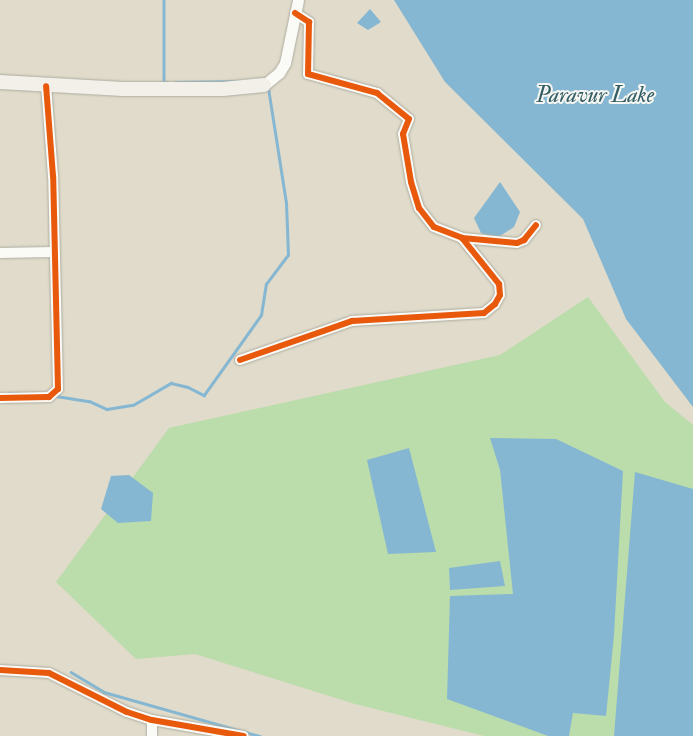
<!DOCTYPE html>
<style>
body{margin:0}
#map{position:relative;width:693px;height:736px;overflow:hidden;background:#e0dbca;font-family:"IM FELL Double Pica",serif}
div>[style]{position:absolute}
.green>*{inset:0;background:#bbdcab}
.water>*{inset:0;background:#85b7d2}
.stream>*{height:2.5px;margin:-1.25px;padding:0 1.25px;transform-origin:1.25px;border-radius:1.25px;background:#85b7d2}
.roads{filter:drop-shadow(0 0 1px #adada2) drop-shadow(0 0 1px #adada2)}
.minor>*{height:10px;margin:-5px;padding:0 5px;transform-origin:5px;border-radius:5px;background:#fafaf7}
.tertiary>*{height:11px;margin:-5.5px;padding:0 5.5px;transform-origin:5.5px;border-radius:5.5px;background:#fafaf7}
.secondary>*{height:14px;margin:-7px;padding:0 7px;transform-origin:7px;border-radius:7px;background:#f3efe9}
.cycleway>*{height:6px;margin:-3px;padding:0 3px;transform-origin:3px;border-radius:3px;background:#e8590c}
span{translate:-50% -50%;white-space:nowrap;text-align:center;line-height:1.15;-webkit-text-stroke:4px #f6f6f2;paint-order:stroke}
.water-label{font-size:22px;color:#325d65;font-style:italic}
</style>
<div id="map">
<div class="green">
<div style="clip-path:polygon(588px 297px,665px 402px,693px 425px,693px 736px,484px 736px,355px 704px,195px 654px,136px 659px,56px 582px,169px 428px,500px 355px)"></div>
</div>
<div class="water">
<div style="clip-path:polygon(394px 0,693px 0,693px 407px,626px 319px,583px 219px,445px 82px)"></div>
<div style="clip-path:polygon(370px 9px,381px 22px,368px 30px,357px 23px)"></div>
<div style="clip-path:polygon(500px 182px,520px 212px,514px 227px,497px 238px,481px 233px,474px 218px)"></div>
<div style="clip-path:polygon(490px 438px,556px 439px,623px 471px,614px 635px,606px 716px,573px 713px,569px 736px,548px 736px,447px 699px,450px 596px,513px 594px,500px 470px)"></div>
<div style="clip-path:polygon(409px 448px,436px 552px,388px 554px,367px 460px)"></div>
<div style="clip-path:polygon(635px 472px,693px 489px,693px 736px,614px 736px)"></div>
<div style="clip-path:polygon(129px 475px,153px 493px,151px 521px,118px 523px,101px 509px,111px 476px)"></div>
<div style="clip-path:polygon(500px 561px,505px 586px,450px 590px,449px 568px)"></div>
</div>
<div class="stream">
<div style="left:164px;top:0;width:83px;rotate:90deg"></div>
<div style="left:164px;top:83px;width:3px;rotate:-18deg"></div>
<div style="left:175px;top:82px;width:64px;rotate:-0.9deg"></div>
<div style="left:9px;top:393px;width:27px"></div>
<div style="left:56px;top:396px;width:33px;rotate:9deg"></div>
<div style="left:89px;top:401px;width:20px;rotate:24deg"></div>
<div style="left:107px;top:409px;width:26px;rotate:-9deg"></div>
<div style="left:133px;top:405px;width:44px;rotate:-30.1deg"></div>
<div style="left:171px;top:383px;width:17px;rotate:13deg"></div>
<div style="left:188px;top:387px;width:18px;rotate:27deg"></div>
<div style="left:204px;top:395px;width:98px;rotate:-54.5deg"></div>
<div style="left:261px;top:315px;width:31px;rotate:-81deg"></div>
<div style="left:266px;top:284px;width:36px;rotate:-53deg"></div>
<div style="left:288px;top:255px;width:52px;rotate:-92.2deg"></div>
<div style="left:286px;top:203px;width:116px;rotate:-98.9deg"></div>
<div style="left:71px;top:672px;width:39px;rotate:31deg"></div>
<div style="left:104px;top:692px;width:162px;rotate:15.8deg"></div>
</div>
<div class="roads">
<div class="minor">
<div style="left:295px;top:13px;width:17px;rotate:33deg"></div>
<div style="left:309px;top:22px;width:52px;rotate:91.1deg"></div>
<div style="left:308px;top:74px;width:72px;rotate:15.4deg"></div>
<div style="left:377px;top:93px;width:41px;rotate:39.1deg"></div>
<div style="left:409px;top:119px;width:16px;rotate:112deg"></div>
<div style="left:403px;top:134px;width:49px;rotate:80.5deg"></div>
<div style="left:411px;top:182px;width:27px;rotate:73deg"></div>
<div style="left:419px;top:208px;width:24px;rotate:52deg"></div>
<div style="left:434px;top:227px;width:30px;rotate:21deg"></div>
<div style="left:462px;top:238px;width:55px;rotate:5.2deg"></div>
<div style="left:517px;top:243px;width:8px;rotate:-23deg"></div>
<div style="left:524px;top:240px;width:19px;rotate:-51deg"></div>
<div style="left:0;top:253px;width:53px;rotate:-1.1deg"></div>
<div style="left:240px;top:360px;width:119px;rotate:-19.2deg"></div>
<div style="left:352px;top:321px;width:132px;rotate:-3.5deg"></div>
<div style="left:484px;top:313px;width:14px;rotate:-39deg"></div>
<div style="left:495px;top:304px;width:10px;rotate:-61deg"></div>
<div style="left:500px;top:295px;width:11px;rotate:-95deg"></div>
<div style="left:499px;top:284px;width:59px;rotate:-128.8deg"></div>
<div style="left:0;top:398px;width:49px;rotate:-1.2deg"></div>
<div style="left:49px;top:397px;width:12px;rotate:-42deg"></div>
<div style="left:58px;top:389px;width:213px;rotate:-91.3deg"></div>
<div style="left:53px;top:176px;width:90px;rotate:-94.4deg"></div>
<div style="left:0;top:670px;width:49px;rotate:3.5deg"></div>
<div style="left:49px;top:673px;width:87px;rotate:26.6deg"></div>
<div style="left:127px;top:712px;width:26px;rotate:18deg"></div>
<div style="left:152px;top:720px;width:93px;rotate:9.9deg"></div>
<div style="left:152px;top:736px;width:16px;rotate:-90deg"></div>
</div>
<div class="tertiary">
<div style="left:264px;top:85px;width:19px;rotate:-39deg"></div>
<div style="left:279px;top:73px;width:12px;rotate:-59deg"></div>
<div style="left:285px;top:63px;width:64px;rotate:-78.3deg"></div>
</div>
<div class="secondary">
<div style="left:0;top:82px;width:123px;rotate:3.3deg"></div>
<div style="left:123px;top:89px;width:100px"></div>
<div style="left:223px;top:89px;width:41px;rotate:-5.6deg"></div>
</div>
</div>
<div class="cycleway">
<div style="left:295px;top:13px;width:17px;rotate:33deg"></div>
<div style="left:309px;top:22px;width:52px;rotate:91.1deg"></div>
<div style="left:308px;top:74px;width:72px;rotate:15.4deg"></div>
<div style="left:377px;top:93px;width:41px;rotate:39.1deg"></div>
<div style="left:409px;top:119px;width:16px;rotate:112deg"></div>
<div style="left:403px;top:134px;width:49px;rotate:80.5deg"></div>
<div style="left:411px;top:182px;width:27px;rotate:73deg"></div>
<div style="left:419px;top:208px;width:24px;rotate:52deg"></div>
<div style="left:434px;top:227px;width:30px;rotate:21deg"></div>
<div style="left:462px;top:238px;width:55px;rotate:5.2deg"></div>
<div style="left:517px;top:243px;width:8px;rotate:-23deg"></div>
<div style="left:524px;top:240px;width:19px;rotate:-51deg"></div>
<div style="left:240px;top:360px;width:119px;rotate:-19.2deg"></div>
<div style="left:352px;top:321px;width:132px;rotate:-3.5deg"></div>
<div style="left:484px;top:313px;width:14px;rotate:-39deg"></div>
<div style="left:495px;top:304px;width:10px;rotate:-61deg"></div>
<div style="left:500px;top:295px;width:11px;rotate:-95deg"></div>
<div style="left:499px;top:284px;width:59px;rotate:-128.8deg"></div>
<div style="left:0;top:398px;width:49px;rotate:-1.2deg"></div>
<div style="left:49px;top:397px;width:12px;rotate:-42deg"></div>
<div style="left:58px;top:389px;width:213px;rotate:-91.3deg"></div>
<div style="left:53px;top:176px;width:90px;rotate:-94.4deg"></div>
<div style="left:0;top:670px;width:49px;rotate:3.5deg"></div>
<div style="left:49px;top:673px;width:87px;rotate:26.6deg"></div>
<div style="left:127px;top:712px;width:26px;rotate:18deg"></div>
<div style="left:152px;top:720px;width:93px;rotate:9.9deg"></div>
</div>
<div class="water-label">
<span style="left:595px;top:96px">Paravur Lake</span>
</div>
</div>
